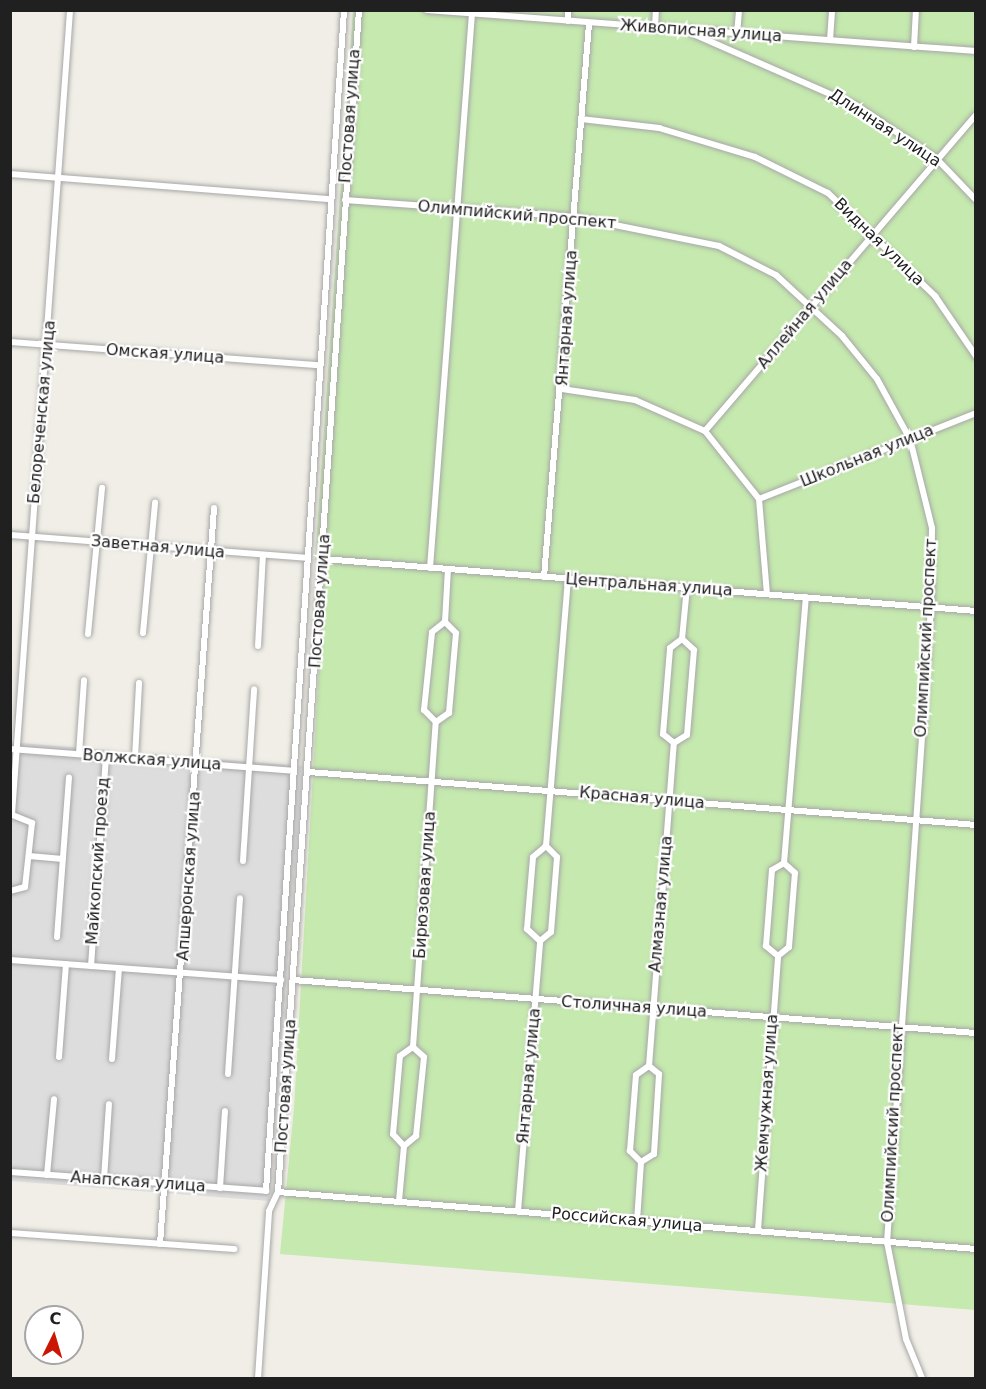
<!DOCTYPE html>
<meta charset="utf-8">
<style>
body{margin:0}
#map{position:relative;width:986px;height:1389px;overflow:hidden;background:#f0eee6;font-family:"DejaVu Sans",sans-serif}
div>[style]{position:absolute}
.residential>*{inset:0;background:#dedddd}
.grass>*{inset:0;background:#c5e9ae}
.roads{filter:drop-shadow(0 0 2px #a7a7a7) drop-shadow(0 0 2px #a7a7a7)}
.minor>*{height:6px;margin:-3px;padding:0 3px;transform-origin:3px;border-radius:3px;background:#fff}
span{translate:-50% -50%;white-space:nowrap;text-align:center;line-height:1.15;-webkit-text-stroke:4.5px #fff;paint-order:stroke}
.street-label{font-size:16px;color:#202020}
.frame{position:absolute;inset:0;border:12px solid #202020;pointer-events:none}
.north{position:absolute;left:24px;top:1305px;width:60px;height:60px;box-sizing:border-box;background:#fff;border:2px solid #a6a6a6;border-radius:50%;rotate:5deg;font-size:16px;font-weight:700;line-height:24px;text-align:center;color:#202020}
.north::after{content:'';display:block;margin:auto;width:21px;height:27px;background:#cb1604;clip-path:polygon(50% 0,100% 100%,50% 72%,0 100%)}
</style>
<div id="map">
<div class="residential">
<div style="clip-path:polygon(10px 742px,303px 766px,269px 1201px,11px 1181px)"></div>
</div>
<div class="grass">
<div style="clip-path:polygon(353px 11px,975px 11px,975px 1310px,280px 1254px,294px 1108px,324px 578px,315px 559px)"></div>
</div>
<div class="roads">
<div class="minor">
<div style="left:427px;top:10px;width:551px;rotate:4.27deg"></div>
<div style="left:568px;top:21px;width:11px;rotate:-90deg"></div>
<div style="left:655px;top:27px;width:17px;rotate:-87deg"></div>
<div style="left:691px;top:33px;width:181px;rotate:23.7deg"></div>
<div style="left:857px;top:106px;width:96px;rotate:33.5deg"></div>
<div style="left:937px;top:159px;width:57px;rotate:46.4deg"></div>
<div style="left:737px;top:34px;width:24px;rotate:-85deg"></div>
<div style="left:830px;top:40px;width:30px;rotate:-86deg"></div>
<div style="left:914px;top:47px;width:37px;rotate:-87deg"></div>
<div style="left:581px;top:119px;width:79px;rotate:6.6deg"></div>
<div style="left:659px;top:128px;width:100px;rotate:16.8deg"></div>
<div style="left:755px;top:157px;width:81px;rotate:26.3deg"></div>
<div style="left:828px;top:193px;width:149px;rotate:43.9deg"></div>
<div style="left:935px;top:296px;width:73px;rotate:55.7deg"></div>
<div style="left:10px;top:174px;width:322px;rotate:4.5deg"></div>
<div style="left:345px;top:200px;width:231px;rotate:4.2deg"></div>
<div style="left:575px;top:217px;width:147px;rotate:11.4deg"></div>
<div style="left:719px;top:246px;width:64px;rotate:27deg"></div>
<div style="left:776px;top:275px;width:90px;rotate:42.7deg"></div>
<div style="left:842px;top:336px;width:55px;rotate:50.9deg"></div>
<div style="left:877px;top:379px;width:68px;rotate:61.2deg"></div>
<div style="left:910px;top:439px;width:92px;rotate:76.1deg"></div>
<div style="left:932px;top:528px;width:79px;rotate:90.7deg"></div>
<div style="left:931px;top:607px;width:637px;rotate:93.96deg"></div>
<div style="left:887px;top:1242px;width:99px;rotate:78.9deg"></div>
<div style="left:906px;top:1339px;width:42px;rotate:67.7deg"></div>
<div style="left:10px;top:342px;width:310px;rotate:4.3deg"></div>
<div style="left:562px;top:389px;width:74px;rotate:8.6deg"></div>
<div style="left:635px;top:400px;width:77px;rotate:23.9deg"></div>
<div style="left:705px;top:431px;width:87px;rotate:51.5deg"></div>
<div style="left:759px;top:499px;width:95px;rotate:85.2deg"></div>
<div style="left:705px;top:431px;width:416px;rotate:-49.4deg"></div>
<div style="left:759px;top:499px;width:233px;rotate:-21.6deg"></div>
<div style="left:10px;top:535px;width:297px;rotate:4.4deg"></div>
<div style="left:323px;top:559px;width:655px;rotate:4.55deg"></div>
<div style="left:430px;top:568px;width:557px;rotate:-85.67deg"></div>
<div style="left:544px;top:577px;width:555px;rotate:-85.35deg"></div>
<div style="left:143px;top:633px;width:131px;rotate:-84.7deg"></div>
<div style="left:88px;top:634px;width:147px;rotate:-84.5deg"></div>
<div style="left:258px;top:646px;width:91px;rotate:-86.9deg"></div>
<div style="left:436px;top:722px;width:16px;rotate:-35deg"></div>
<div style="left:449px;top:713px;width:80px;rotate:-85deg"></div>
<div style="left:456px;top:633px;width:16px;rotate:-135deg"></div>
<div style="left:674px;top:743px;width:14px;rotate:-141deg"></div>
<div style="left:663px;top:734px;width:86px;rotate:-85.3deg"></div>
<div style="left:670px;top:648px;width:15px;rotate:-37deg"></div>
<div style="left:10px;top:749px;width:284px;rotate:4.4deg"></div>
<div style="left:79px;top:754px;width:74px;rotate:-86.1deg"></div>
<div style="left:135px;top:758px;width:75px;rotate:-86.9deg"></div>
<div style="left:309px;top:772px;width:669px;rotate:4.54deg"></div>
<div style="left:10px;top:814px;width:24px;rotate:22deg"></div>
<div style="left:32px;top:823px;width:64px;rotate:96.2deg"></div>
<div style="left:25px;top:887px;width:16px;rotate:165deg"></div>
<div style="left:12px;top:814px;width:806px;rotate:-85.87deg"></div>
<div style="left:29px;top:856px;width:34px;rotate:5deg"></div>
<div style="left:243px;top:861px;width:172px;rotate:-86.3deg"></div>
<div style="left:57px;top:937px;width:160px;rotate:-85.7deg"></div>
<div style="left:540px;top:941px;width:14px;rotate:-39deg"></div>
<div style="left:551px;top:932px;width:75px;rotate:-85.4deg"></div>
<div style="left:557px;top:857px;width:16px;rotate:-135deg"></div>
<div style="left:778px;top:956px;width:16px;rotate:-140deg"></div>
<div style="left:766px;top:946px;width:76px;rotate:-85.5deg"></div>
<div style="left:772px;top:870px;width:14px;rotate:-30deg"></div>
<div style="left:10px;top:960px;width:272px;rotate:4.2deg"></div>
<div style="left:91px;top:966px;width:211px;rotate:-85.9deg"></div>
<div style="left:293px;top:980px;width:685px;rotate:4.44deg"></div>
<div style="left:59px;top:1057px;width:93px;rotate:-85.7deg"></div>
<div style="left:112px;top:1059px;width:91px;rotate:-85.6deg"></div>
<div style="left:228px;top:1074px;width:176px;rotate:-86.1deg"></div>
<div style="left:404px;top:1146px;width:16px;rotate:-133deg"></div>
<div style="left:393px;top:1134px;width:78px;rotate:-84.9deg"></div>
<div style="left:400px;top:1056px;width:16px;rotate:-35deg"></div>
<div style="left:641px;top:1162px;width:16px;rotate:-135deg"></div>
<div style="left:630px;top:1151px;width:76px;rotate:-85.5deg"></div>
<div style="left:636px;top:1075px;width:16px;rotate:-35deg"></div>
<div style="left:10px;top:1172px;width:257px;rotate:4.2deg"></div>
<div style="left:266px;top:1191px;width:1184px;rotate:-86.22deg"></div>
<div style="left:47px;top:1175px;width:76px;rotate:-84.7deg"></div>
<div style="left:104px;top:1179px;width:75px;rotate:-86.2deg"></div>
<div style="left:220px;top:1188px;width:77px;rotate:-86.3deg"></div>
<div style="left:278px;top:1192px;width:700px;rotate:4.67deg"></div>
<div style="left:399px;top:1201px;width:55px;rotate:-84.8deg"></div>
<div style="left:404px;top:1146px;width:16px;rotate:-40deg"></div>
<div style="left:416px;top:1136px;width:79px;rotate:-84.2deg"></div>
<div style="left:424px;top:1057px;width:15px;rotate:-138deg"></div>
<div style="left:413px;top:1047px;width:326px;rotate:-86deg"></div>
<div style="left:436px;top:722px;width:17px;rotate:-135deg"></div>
<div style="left:424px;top:710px;width:78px;rotate:-84.1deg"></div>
<div style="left:432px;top:632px;width:16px;rotate:-38deg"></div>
<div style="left:445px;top:622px;width:53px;rotate:-86.8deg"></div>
<div style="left:518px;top:1211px;width:271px;rotate:-85.3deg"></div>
<div style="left:540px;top:941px;width:18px;rotate:-137deg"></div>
<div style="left:527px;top:929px;width:72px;rotate:-85.2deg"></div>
<div style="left:533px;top:857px;width:17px;rotate:-40deg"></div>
<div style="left:546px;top:846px;width:269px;rotate:-85.3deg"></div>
<div style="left:637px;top:1221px;width:59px;rotate:-86.1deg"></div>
<div style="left:641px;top:1162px;width:15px;rotate:-32deg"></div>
<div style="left:654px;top:1154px;width:80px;rotate:-86.4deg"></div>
<div style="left:659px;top:1074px;width:13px;rotate:-141deg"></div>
<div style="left:649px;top:1066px;width:324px;rotate:-85.6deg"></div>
<div style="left:674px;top:743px;width:15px;rotate:-32deg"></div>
<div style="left:687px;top:735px;width:85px;rotate:-85.3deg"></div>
<div style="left:694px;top:650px;width:16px;rotate:-137deg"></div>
<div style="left:682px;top:639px;width:52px;rotate:-84.5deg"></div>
<div style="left:758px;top:1230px;width:275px;rotate:-85.8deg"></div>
<div style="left:778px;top:956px;width:14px;rotate:-39deg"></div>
<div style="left:789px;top:947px;width:74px;rotate:-85.4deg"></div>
<div style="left:795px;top:873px;width:15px;rotate:-138deg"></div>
<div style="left:784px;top:863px;width:267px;rotate:-85.3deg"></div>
<div style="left:10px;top:1233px;width:225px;rotate:4.1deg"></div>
<div style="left:160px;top:1244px;width:738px;rotate:-85.8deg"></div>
<div style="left:258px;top:1378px;width:167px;rotate:-86.2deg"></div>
<div style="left:269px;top:1211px;width:21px;rotate:-65deg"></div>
<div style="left:278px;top:1192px;width:1185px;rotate:-86.08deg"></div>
</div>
</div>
<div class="street-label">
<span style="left:701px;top:31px;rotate:4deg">Живописная улица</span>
<span style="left:350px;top:116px;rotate:-86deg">Постовая улица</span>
<span style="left:885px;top:128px;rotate:33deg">Длинная улица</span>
<span style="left:517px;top:215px;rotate:5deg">Олимпийский проспект</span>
<span style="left:879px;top:242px;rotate:44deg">Видная улица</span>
<span style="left:805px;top:314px;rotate:-50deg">Аллейная улица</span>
<span style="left:567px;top:318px;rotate:-86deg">Янтарная улица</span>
<span style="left:165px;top:354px;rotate:4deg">Омская улица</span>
<span style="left:42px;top:412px;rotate:-85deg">Белореченская улица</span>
<span style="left:867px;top:456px;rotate:-22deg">Школьная улица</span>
<span style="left:158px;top:547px;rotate:5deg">Заветная улица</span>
<span style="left:649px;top:585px;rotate:4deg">Центральная улица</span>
<span style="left:320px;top:601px;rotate:-86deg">Постовая улица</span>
<span style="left:926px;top:638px;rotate:-87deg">Олимпийский проспект</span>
<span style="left:152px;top:760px;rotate:4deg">Волжская улица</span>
<span style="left:642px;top:798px;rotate:5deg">Красная улица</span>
<span style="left:98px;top:861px;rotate:-86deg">Майкопский проезд</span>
<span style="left:189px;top:876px;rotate:-86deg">Апшеронская улица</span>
<span style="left:425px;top:885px;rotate:-86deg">Бирюзовая улица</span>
<span style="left:661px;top:904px;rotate:-85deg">Алмазная улица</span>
<span style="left:634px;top:1007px;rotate:4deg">Столичная улица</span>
<span style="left:529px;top:1076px;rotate:-85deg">Янтарная улица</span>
<span style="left:286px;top:1086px;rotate:-86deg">Постовая улица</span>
<span style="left:767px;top:1093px;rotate:-86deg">Жемчужная улица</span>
<span style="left:893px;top:1123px;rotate:-87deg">Олимпийский проспект</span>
<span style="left:138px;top:1182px;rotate:4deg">Анапская улица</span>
<span style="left:627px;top:1220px;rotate:5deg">Российская улица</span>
</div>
<div class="frame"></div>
<div class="north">С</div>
</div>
